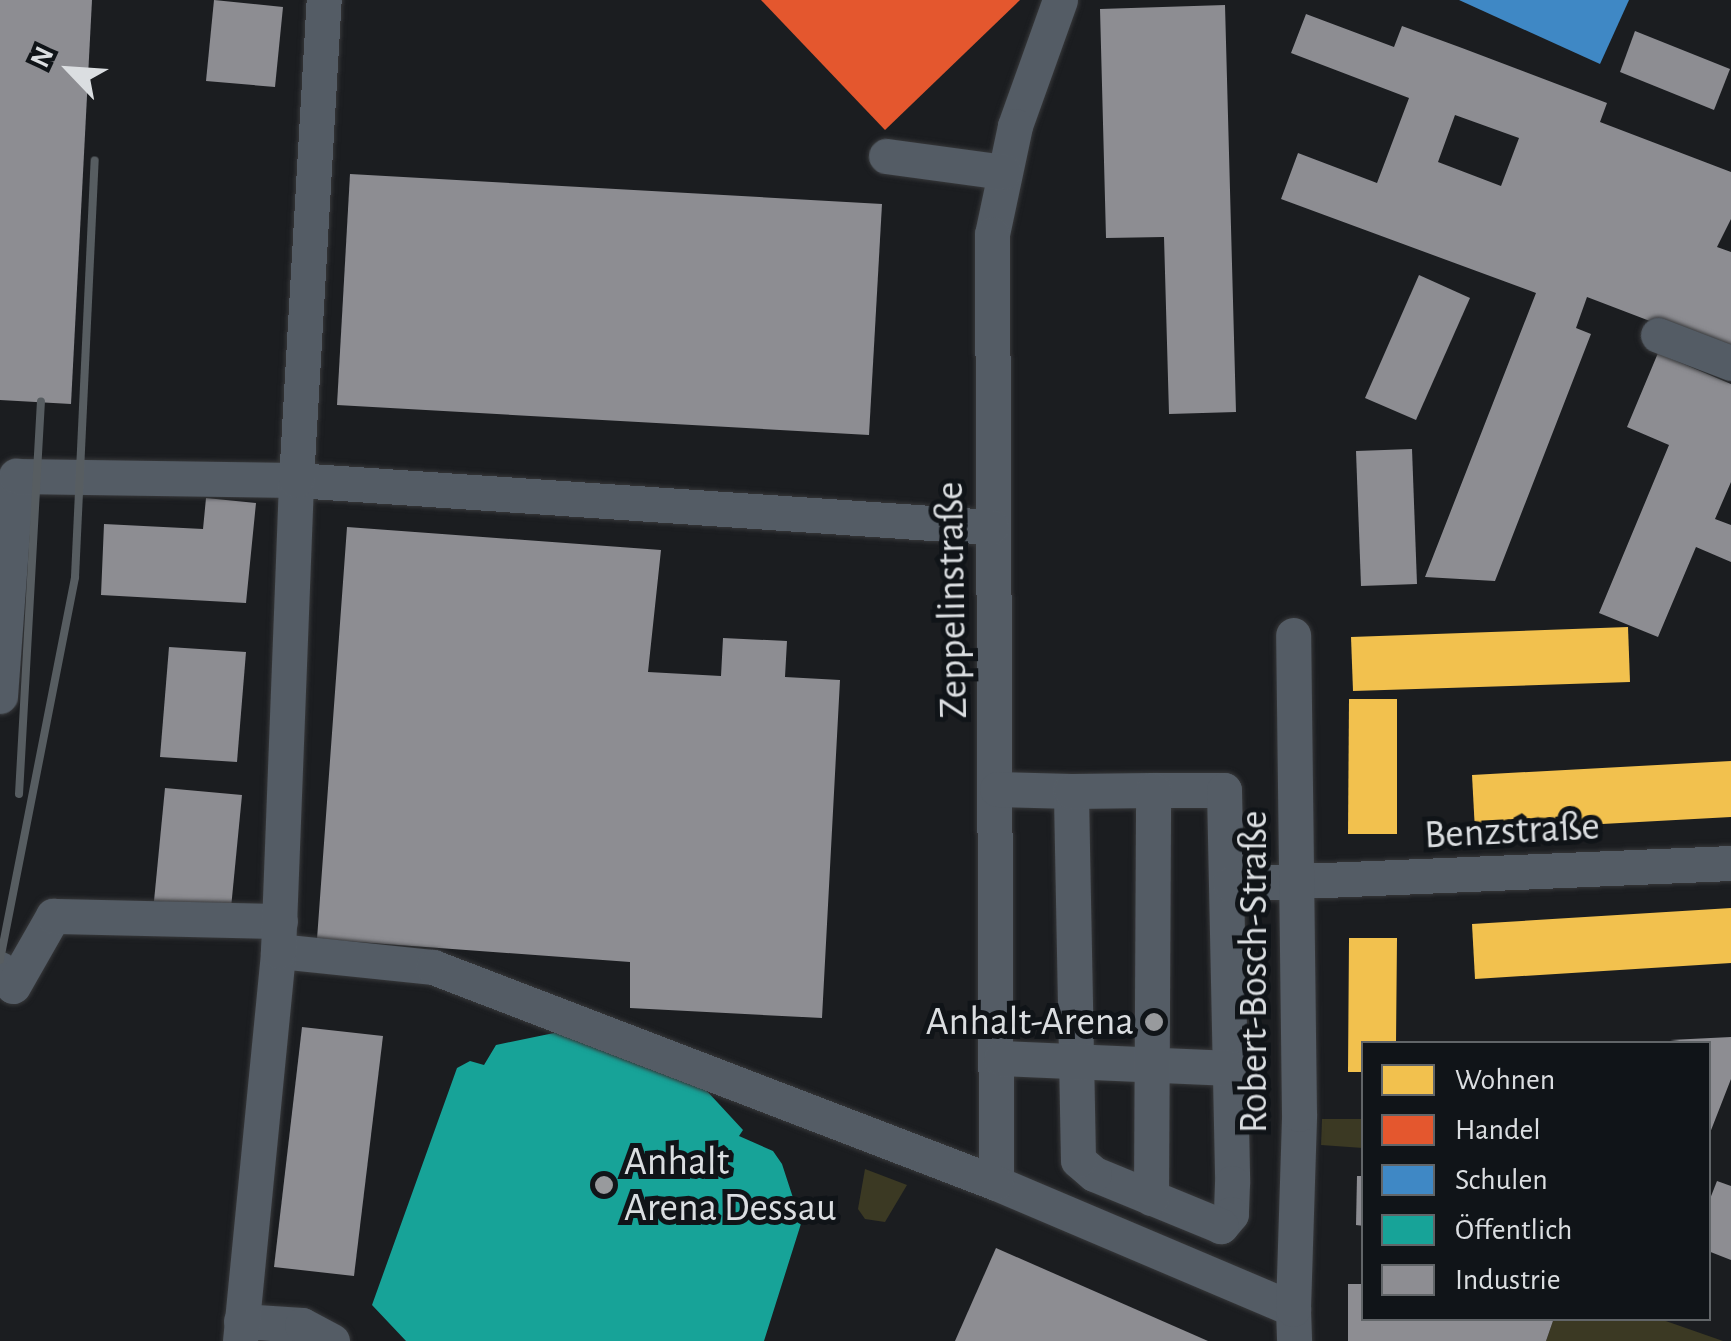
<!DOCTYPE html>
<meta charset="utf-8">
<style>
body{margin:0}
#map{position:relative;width:1731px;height:1341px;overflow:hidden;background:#1b1d20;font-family:"Alegreya Sans",sans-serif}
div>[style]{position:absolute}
.green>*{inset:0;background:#3b3923}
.homes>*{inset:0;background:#f2c14e}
.shops>*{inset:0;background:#e4572e}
.schools>*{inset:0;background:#3f88c5}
.public>*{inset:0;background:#17a398}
.industry>*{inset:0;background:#8d8d92}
.roads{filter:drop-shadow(0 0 2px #37383a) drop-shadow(0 0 2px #37383a)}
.minor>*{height:35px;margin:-17.5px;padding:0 17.5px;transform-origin:17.5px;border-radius:17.5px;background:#545c65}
.rail>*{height:8px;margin:-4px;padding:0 4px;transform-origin:4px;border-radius:4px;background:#575d61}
.dots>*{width:28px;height:28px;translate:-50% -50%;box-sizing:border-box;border:5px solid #101418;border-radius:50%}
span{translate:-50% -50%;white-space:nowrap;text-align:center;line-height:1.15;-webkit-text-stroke:10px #101418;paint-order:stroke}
.street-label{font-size:40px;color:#dbdee1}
.poi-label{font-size:40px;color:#dbdee1}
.right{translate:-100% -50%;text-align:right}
.left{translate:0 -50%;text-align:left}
.legend{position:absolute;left:1361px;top:1041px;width:350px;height:280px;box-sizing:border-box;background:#101418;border:2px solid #616568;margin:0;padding:12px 18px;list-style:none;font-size:30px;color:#dbdee1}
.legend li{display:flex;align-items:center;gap:20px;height:50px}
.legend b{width:50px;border:2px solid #616568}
.north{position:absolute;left:20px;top:20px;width:100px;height:100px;-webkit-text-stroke:8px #101418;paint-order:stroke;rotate:295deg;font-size:28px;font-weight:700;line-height:40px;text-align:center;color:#dbdee1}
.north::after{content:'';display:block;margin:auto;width:35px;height:45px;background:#dbdee1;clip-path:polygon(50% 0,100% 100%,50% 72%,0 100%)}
</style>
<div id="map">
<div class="green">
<div style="clip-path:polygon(1322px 1119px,1363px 1119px,1363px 1148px,1321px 1145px)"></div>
<div style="clip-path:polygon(865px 1169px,907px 1185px,885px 1222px,865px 1219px,858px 1209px)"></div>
<div style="clip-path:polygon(1554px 1318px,1660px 1319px,1723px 1341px,1546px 1341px)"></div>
</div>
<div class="homes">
<div style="clip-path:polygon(1628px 627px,1630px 682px,1353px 691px,1351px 637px)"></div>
<div style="clip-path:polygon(1349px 699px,1397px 699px,1397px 834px,1348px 834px)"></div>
<div style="clip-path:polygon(1731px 761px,1731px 817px,1475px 831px,1472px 775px)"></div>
<div style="clip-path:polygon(1731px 908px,1731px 963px,1475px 979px,1472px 924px)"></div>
<div style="clip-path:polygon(1349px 938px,1397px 938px,1396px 1044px,1364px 1044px,1364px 1072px,1348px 1072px)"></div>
</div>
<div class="shops">
<div style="clip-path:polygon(761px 0,1020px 0,885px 130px)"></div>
</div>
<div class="schools">
<div style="clip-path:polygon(1459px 0,1629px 0,1600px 64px)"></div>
</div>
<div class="public">
<div style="clip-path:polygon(583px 1027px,681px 1063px,743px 1130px,739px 1136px,773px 1151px,782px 1164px,796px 1207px,805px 1211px,764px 1341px,406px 1341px,372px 1305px,457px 1068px,470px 1061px,484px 1065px,496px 1045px)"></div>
</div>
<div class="industry">
<div style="clip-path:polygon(0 0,92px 0,71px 404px,0 400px)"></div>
<div style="clip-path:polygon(214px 0,283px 7px,275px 87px,206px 81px)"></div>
<div style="clip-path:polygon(1225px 5px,1236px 412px,1169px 414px,1164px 237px,1106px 238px,1100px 9px)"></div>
<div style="clip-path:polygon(evenodd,1306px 14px,1394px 47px,1402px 26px,1462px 48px,1607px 103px,1600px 122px,1731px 172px,1731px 219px,1717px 247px,1731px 252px,1731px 352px,1587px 297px,1576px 328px,1591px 334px,1495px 581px,1425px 577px,1536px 293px,1281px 199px,1298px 153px,1377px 183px,1409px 98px,1291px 53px,1306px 14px,1455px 115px,1519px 138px,1501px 186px,1438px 162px,1455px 115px)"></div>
<div style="clip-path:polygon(1635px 31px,1730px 69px,1714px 110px,1620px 72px)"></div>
<div style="clip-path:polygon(350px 174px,882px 204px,869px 435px,337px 405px)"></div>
<div style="clip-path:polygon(1419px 275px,1470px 298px,1416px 420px,1365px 398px)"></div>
<div style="clip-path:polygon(1658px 353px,1731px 384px,1731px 482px,1715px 519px,1731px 525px,1731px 562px,1696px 547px,1658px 637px,1599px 613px,1669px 445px,1627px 427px)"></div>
<div style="clip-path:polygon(1412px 449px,1417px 584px,1361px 586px,1356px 451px)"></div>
<div style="clip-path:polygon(206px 498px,256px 503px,246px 603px,101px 595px,104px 524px,203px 529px)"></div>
<div style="clip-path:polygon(347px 527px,661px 550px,648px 672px,721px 676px,723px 638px,787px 641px,785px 677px,840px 680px,822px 1018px,630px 1008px,630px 962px,317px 939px)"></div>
<div style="clip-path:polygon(169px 647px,246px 652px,237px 762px,160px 757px)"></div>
<div style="clip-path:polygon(165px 788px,242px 795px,231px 908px,154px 901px)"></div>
<div style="clip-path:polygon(302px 1027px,383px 1036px,354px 1276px,274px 1267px)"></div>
<div style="clip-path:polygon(1731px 1037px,1731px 1079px,1708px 1138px,1708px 1044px,1670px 1040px)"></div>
<div style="clip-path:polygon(1357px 1176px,1364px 1176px,1364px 1226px,1356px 1225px)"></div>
<div style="clip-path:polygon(1717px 1181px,1731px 1186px,1731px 1260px,1708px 1251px,1708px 1204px)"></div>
<div style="clip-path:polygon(996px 1248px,1208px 1341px,955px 1341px)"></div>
<div style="clip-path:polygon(1348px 1284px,1364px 1284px,1364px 1318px,1554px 1318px,1546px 1341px,1348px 1341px)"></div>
</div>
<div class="roads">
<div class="minor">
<div style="left:1060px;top:0;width:134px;rotate:109.7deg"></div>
<div style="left:1015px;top:126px;width:110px;rotate:102deg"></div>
<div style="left:992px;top:234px;width:949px;rotate:89.76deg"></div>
<div style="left:996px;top:1183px;width:323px;rotate:23deg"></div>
<div style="left:1293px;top:1309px;width:32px;rotate:88deg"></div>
<div style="left:886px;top:156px;width:119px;rotate:7.7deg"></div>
<div style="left:1658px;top:335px;width:78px;rotate:21deg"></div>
<div style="left:0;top:696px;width:221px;rotate:-85.8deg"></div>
<div style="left:16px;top:476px;width:280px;rotate:0.8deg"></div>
<div style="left:296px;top:480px;width:697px;rotate:3.87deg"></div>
<div style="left:997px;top:789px;width:74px;rotate:1.5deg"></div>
<div style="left:1153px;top:790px;width:71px"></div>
<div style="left:1224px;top:790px;width:393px;rotate:88.8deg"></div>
<div style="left:1232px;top:1183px;width:31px;rotate:92deg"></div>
<div style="left:1231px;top:1214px;width:16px;rotate:130deg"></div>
<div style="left:1221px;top:1226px;width:137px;rotate:-157.7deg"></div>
<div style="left:1094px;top:1174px;width:21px;rotate:-139deg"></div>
<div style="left:1078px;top:1160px;width:369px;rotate:-91.1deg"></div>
<div style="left:1071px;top:791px;width:82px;rotate:-0.7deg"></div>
<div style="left:1230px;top:884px;width:501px;rotate:-2.4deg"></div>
<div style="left:278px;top:951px;width:156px;rotate:5.9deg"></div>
<div style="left:433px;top:967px;width:603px;rotate:20.99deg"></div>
<div style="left:0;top:969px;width:21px;rotate:53deg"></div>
<div style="left:13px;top:986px;width:81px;rotate:-60.3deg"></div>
<div style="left:53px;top:916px;width:227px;rotate:1.3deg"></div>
<div style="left:1001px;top:1058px;width:230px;rotate:2.5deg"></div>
<div style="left:1151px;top:1198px;width:408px;rotate:-89.7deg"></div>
<div style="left:1293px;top:1309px;width:195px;rotate:-88.2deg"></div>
<div style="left:1299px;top:1114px;width:479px;rotate:-90.7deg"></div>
<div style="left:241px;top:1321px;width:61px;rotate:3.8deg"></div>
<div style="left:302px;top:1325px;width:34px;rotate:28deg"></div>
<div style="left:240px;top:1341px;width:392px;rotate:-84.4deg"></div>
<div style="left:278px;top:951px;width:471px;rotate:-87.8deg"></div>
<div style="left:296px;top:480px;width:481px;rotate:-86.7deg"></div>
</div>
</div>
<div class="rail">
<div style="left:19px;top:794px;width:393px;rotate:-86.8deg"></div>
<div style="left:0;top:960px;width:390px;rotate:-78.9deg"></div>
<div style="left:75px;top:577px;width:417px;rotate:-87.3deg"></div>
</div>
<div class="dots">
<div style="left:1154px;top:1022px;background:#989a9d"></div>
<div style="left:604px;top:1185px;background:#989a9d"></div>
</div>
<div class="street-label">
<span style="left:952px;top:600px;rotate:-91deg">Zeppelinstraße</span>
<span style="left:1512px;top:831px;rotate:-3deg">Benzstraße</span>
<span style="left:1254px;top:972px;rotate:-90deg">Robert-Bosch-Straße</span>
</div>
<div class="poi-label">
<span class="right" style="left:1134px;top:1022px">Anhalt-Arena</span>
<span class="left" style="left:624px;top:1185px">Anhalt<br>Arena Dessau</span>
</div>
<ul class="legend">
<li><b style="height:28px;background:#f2c14e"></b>Wohnen</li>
<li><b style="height:28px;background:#e4572e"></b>Handel</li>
<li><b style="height:28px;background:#3f88c5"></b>Schulen</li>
<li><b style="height:28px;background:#17a398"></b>Öffentlich</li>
<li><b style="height:28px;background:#8d8d92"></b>Industrie</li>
</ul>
<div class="north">N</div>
</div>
